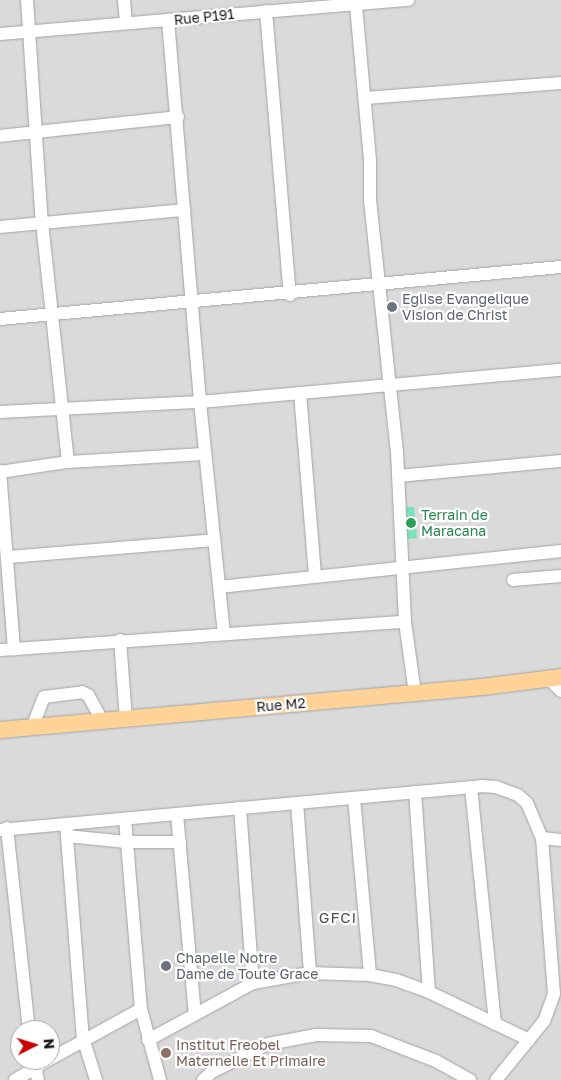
<!DOCTYPE html>
<style>
body{margin:0}
#map{position:relative;width:561px;height:1080px;overflow:hidden;background:#efebe2;font-family:"Golos Text",sans-serif}
div>[style]{position:absolute}
.residential>*{inset:0;background:#dbdada}
.pitch>*{inset:0;background:#7be3bc}
.roads{filter:drop-shadow(0 0 1px #a4a4a4) drop-shadow(0 0 1px #a4a4a4)}
.minor>*{height:12px;margin:-6px;padding:0 6px;transform-origin:6px;border-radius:6px;background:#fff}
.major>*{height:16px;margin:-8px;padding:0 8px;transform-origin:8px;border-radius:8px;background:#ffd397}
.dots>*{width:14px;height:14px;translate:-50% -50%;box-sizing:border-box;border:2px solid #fff;border-radius:50%}
span{translate:-50% -50%;white-space:nowrap;text-align:center;line-height:1.15;-webkit-text-stroke:4.5px #fff;paint-order:stroke}
.street-label{font-size:14px;color:#1d1d1d}
.worship-label{font-size:14px;color:#5b616d}
.left{translate:0 -50%;text-align:left}
.leisure-label{font-size:14px;color:#27864d}
.education-label{font-size:14px;color:#785e54}
.neighbourhood-label{font-size:15px;color:#505050;letter-spacing:1px}
.north{position:absolute;left:10px;top:1020px;width:50px;height:50px;box-sizing:border-box;background:#fff;border:1px solid #a5a5a5;border-radius:50%;rotate:85deg;font-size:14px;font-weight:700;line-height:20px;text-align:center;color:#1d1d1d}
.north::after{content:'';display:block;margin:auto;width:18px;height:22px;background:#ca0200;clip-path:polygon(50% 0,100% 100%,50% 72%,0 100%)}
</style>
<div id="map">
<div class="residential">
<div style="clip-path:polygon(evenodd,0 0,561px 0,561px 1080px,0 1080px,0 0,20px 1030px,50px 1030px,50px 1060px,20px 1060px,20px 1030px)"></div>
</div>
<div class="pitch">
<div style="clip-path:polygon(404px 507px,414px 507px,417px 538px,407px 539px)"></div>
</div>
<div class="roads">
<div class="minor">
<div style="left:27px;top:0;width:224px;rotate:86.2deg"></div>
<div style="left:42px;top:223px;width:240px;rotate:83.8deg"></div>
<div style="left:124px;top:0;width:22px;rotate:85deg"></div>
<div style="left:356px;top:6px;width:156px;rotate:84.8deg"></div>
<div style="left:370px;top:161px;width:39px;rotate:90deg"></div>
<div style="left:370px;top:200px;width:253px;rotate:83.9deg"></div>
<div style="left:397px;top:452px;width:170px;rotate:87.3deg"></div>
<div style="left:405px;top:622px;width:72px;rotate:82deg"></div>
<div style="left:266px;top:11px;width:285px;rotate:85.2deg"></div>
<div style="left:168px;top:20px;width:383px;rotate:85.2deg"></div>
<div style="left:200px;top:402px;width:232px;rotate:84.1deg"></div>
<div style="left:0;top:34px;width:410px;rotate:-4.8deg"></div>
<div style="left:365px;top:98px;width:197px;rotate:-4.4deg"></div>
<div style="left:0;top:136px;width:179px;rotate:-6.1deg"></div>
<div style="left:0;top:227px;width:185px;rotate:-5.3deg"></div>
<div style="left:0;top:319px;width:563px;rotate:-5.3deg"></div>
<div style="left:300px;top:393px;width:184px;rotate:85.3deg"></div>
<div style="left:0;top:412px;width:200px;rotate:-2.9deg"></div>
<div style="left:200px;top:402px;width:362px;rotate:-5.1deg"></div>
<div style="left:0;top:471px;width:179px;rotate:85.5deg"></div>
<div style="left:0;top:472px;width:69px;rotate:-8.4deg"></div>
<div style="left:68px;top:462px;width:136px;rotate:-3.4deg"></div>
<div style="left:398px;top:476px;width:164px;rotate:-5.3deg"></div>
<div style="left:9px;top:557px;width:206px;rotate:-4.7deg"></div>
<div style="left:513px;top:580px;width:48px;rotate:-4.8deg"></div>
<div style="left:219px;top:587px;width:344px;rotate:-6deg"></div>
<div style="left:120px;top:640px;width:79px;rotate:85.7deg"></div>
<div style="left:0;top:650px;width:406px;rotate:-4deg"></div>
<div style="left:549px;top:679px;width:17px;rotate:45deg"></div>
<div style="left:32px;top:728px;width:33px;rotate:-69deg"></div>
<div style="left:44px;top:697px;width:38px;rotate:-7deg"></div>
<div style="left:82px;top:692px;width:7px;rotate:27deg"></div>
<div style="left:88px;top:695px;width:31px;rotate:61deg"></div>
<div style="left:471px;top:787px;width:238px;rotate:84.2deg"></div>
<div style="left:415px;top:792px;width:200px;rotate:86deg"></div>
<div style="left:354px;top:798px;width:178px;rotate:84.8deg"></div>
<div style="left:297px;top:803px;width:170px;rotate:85.6deg"></div>
<div style="left:240px;top:808px;width:175px;rotate:85.8deg"></div>
<div style="left:177px;top:814px;width:201px;rotate:84.9deg"></div>
<div style="left:125px;top:819px;width:191px;rotate:85.2deg"></div>
<div style="left:141px;top:1009px;width:73px;rotate:75deg"></div>
<div style="left:66px;top:824px;width:215px;rotate:85.5deg"></div>
<div style="left:83px;top:1038px;width:44px;rotate:72.8deg"></div>
<div style="left:7px;top:828px;width:203px;rotate:83.8deg"></div>
<div style="left:0;top:830px;width:483px;rotate:-5.2deg"></div>
<div style="left:481px;top:786px;width:15px;rotate:4deg"></div>
<div style="left:496px;top:787px;width:23px;rotate:20deg"></div>
<div style="left:518px;top:795px;width:12px;rotate:42deg"></div>
<div style="left:527px;top:803px;width:38px;rotate:67deg"></div>
<div style="left:542px;top:838px;width:156px;rotate:85.6deg"></div>
<div style="left:554px;top:994px;width:29px;rotate:110deg"></div>
<div style="left:544px;top:1021px;width:76px;rotate:129.1deg"></div>
<div style="left:67px;top:836px;width:60px;rotate:5.7deg"></div>
<div style="left:127px;top:842px;width:53px"></div>
<div style="left:542px;top:838px;width:19px;rotate:6deg"></div>
<div style="left:148px;top:1040px;width:119px;rotate:-28.5deg"></div>
<div style="left:253px;top:983px;width:58px;rotate:-10deg"></div>
<div style="left:310px;top:973px;width:60px;rotate:1.9deg"></div>
<div style="left:370px;top:975px;width:26px;rotate:11deg"></div>
<div style="left:396px;top:980px;width:35px;rotate:20deg"></div>
<div style="left:429px;top:992px;width:111px;rotate:25.6deg"></div>
<div style="left:50px;top:1059px;width:104px;rotate:-28.8deg"></div>
<div style="left:34px;top:1060px;width:20px;rotate:79deg"></div>
<div style="left:15px;top:1080px;width:39px;rotate:-31deg"></div>
<div style="left:203px;top:1080px;width:12px;rotate:-42deg"></div>
<div style="left:212px;top:1072px;width:63px;rotate:-26.6deg"></div>
<div style="left:268px;top:1044px;width:49px;rotate:-10.6deg"></div>
<div style="left:316px;top:1035px;width:55px;rotate:1deg"></div>
<div style="left:371px;top:1036px;width:70px;rotate:21deg"></div>
<div style="left:436px;top:1061px;width:39px;rotate:29deg"></div>
</div>
<div class="major">
<div style="left:0;top:730px;width:484px;rotate:-5.1deg"></div>
<div style="left:482px;top:687px;width:80px;rotate:-7.2deg"></div>
</div>
</div>
<div class="dots">
<div style="left:392px;top:307px;background:#6b7280"></div>
<div style="left:411px;top:523px;background:#2e9e5b"></div>
<div style="left:166px;top:966px;background:#6b7280"></div>
<div style="left:166px;top:1053px;background:#8d6e63"></div>
</div>
<div class="street-label">
<span style="left:204px;top:17px;rotate:-6deg">Rue P191</span>
<span style="left:281px;top:705px;rotate:-5deg">Rue M2</span>
</div>
<div class="worship-label">
<span class="left" style="left:402px;top:307px">Eglise Evangelique<br>Vision de Christ</span>
<span class="left" style="left:176px;top:966px">Chapelle Notre<br>Dame de Toute Grace</span>
</div>
<div class="leisure-label">
<span class="left" style="left:421px;top:523px">Terrain de<br>Maracana</span>
</div>
<div class="education-label">
<span class="left" style="left:176px;top:1053px">Institut Freobel<br>Maternelle Et Primaire</span>
</div>
<div class="neighbourhood-label">
<span style="left:338px;top:918px">GFCI</span>
</div>
<div class="north">N</div>
</div>
